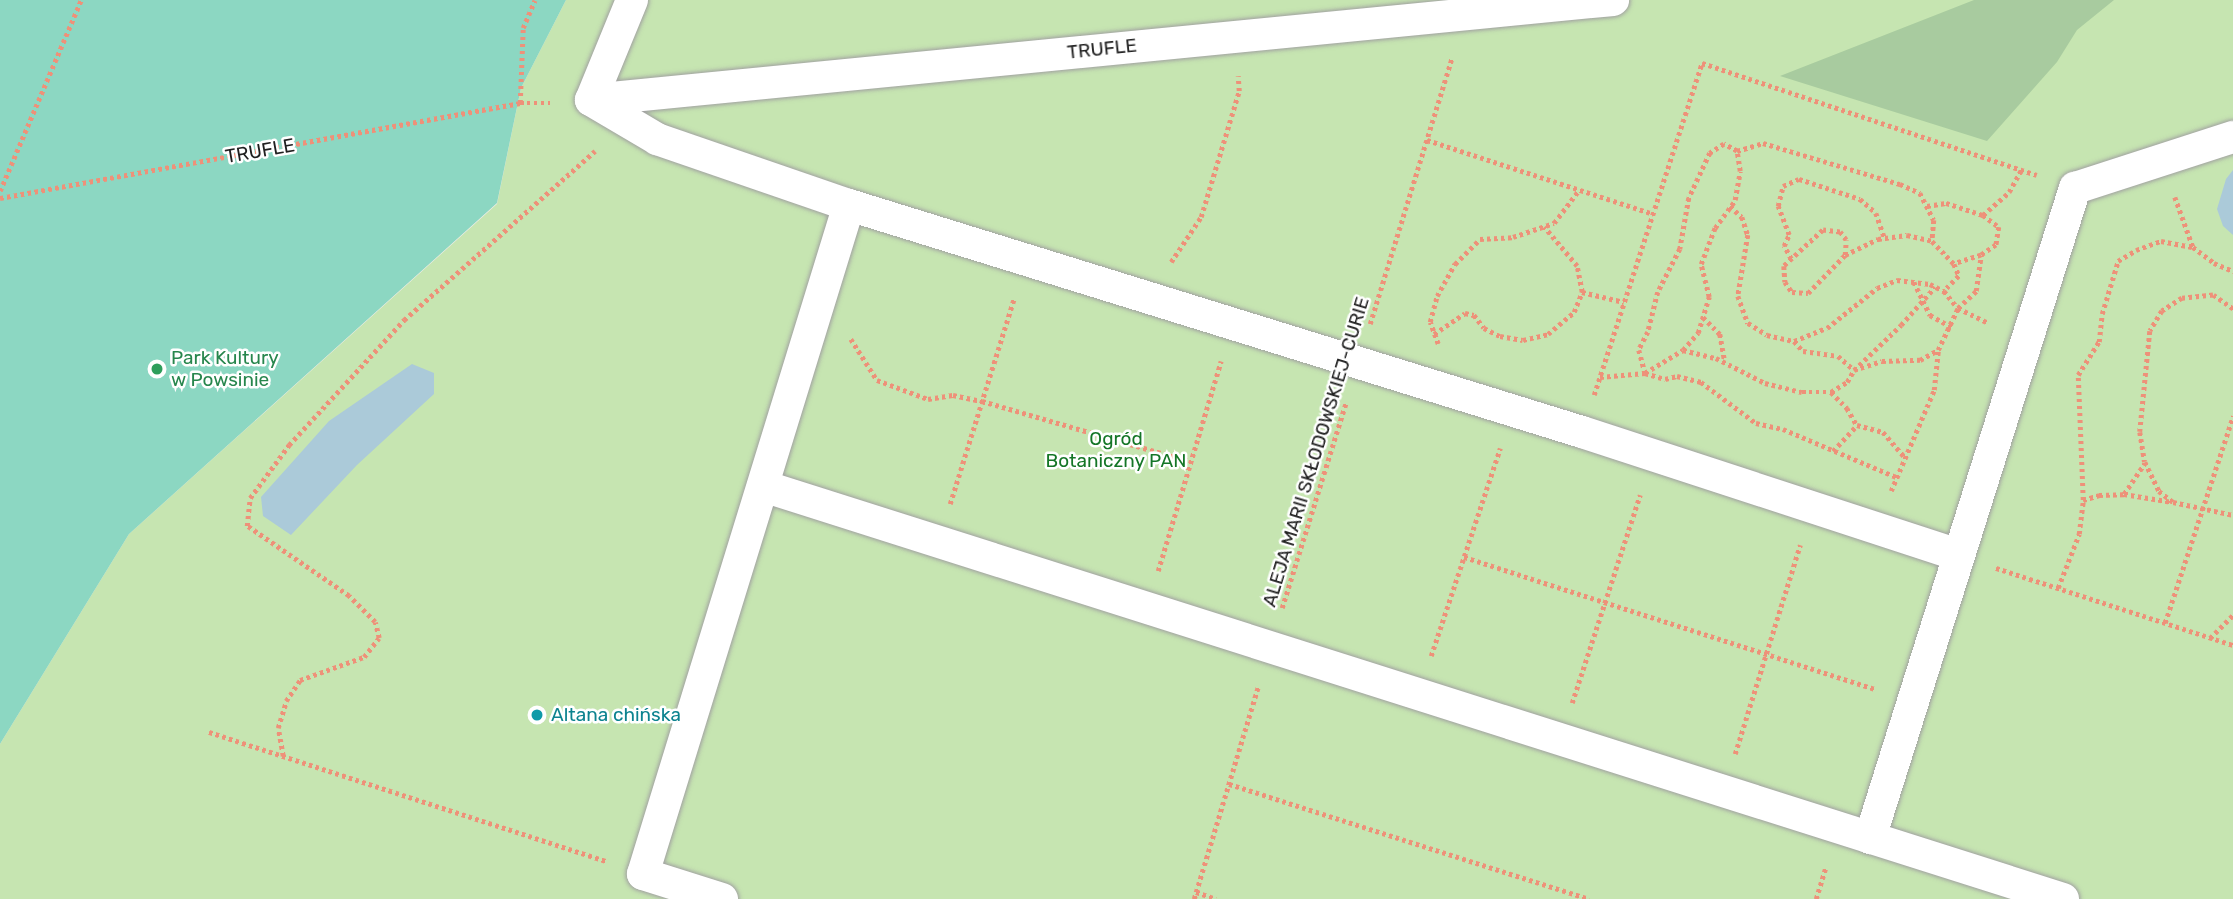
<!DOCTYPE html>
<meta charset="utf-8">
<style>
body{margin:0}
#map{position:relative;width:2233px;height:899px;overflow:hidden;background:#efede7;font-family:Rubik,sans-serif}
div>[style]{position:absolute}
.grass>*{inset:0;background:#c6e5b1}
.forest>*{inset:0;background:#a8cb9f}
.pitch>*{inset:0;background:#8cd7c2}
.water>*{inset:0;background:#abcad9}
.path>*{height:4.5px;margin-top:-2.25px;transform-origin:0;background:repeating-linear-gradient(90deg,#ee9179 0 3.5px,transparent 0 7px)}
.roads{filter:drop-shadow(0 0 2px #a1a1a1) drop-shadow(0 0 2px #a1a1a1)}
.pedestrian>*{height:32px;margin:-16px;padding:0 16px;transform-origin:16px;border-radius:16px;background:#fff}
.dots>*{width:19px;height:19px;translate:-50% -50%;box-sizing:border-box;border:4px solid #fff;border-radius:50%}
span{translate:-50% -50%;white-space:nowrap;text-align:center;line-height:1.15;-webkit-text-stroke:5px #fff;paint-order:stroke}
.street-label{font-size:19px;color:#202020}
.leisure-label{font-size:19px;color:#27864d}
.left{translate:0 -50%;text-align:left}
.park-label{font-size:19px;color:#157627}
.culture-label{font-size:19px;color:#0d838f}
</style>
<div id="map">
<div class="grass">
<div style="clip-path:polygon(566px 0,2233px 0,2233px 899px,0 899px,0 744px,129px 534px,497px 204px,521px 88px)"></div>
</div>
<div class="forest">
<div style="clip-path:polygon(1974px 0,2114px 0,2077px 30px,2057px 62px,1987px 141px,1780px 76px)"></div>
</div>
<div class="pitch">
<div style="clip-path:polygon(0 0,566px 0,521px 88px,497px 203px,129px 534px,0 744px)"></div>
</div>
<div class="water">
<div style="clip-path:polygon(2233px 170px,2233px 235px,2223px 226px,2217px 209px,2226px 179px)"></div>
<div style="clip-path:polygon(412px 364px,434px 373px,434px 394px,357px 465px,291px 535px,263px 516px,261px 497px,329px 421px)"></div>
</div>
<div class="path">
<div style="left:520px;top:103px;width:75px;rotate:-87.7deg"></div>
<div style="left:523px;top:28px;width:30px;rotate:-67deg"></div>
<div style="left:1427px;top:140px;width:238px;rotate:18.1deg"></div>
<div style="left:1737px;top:151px;width:27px;rotate:-17deg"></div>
<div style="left:1763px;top:143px;width:143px;rotate:16.7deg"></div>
<div style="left:1900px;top:184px;width:22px;rotate:24deg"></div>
<div style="left:1920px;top:193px;width:30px;rotate:63deg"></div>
<div style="left:1934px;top:220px;width:21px;rotate:95deg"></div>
<div style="left:0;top:191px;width:207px;rotate:-67deg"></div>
<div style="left:2175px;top:197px;width:53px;rotate:70.2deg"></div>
<div style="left:2193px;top:247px;width:26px;rotate:37deg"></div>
<div style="left:2214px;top:263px;width:21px;rotate:23deg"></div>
<div style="left:0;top:198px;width:529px;rotate:-10.35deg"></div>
<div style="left:520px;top:103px;width:30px"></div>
<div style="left:1730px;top:206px;width:16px;rotate:43deg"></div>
<div style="left:1742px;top:217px;width:19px;rotate:72deg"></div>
<div style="left:1748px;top:235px;width:62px;rotate:99.3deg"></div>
<div style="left:1738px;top:296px;width:29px;rotate:70deg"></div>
<div style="left:1748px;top:323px;width:22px;rotate:32deg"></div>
<div style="left:1767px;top:335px;width:28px;rotate:13deg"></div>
<div style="left:1794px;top:341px;width:35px;rotate:-22deg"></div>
<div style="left:1827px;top:328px;width:64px;rotate:-38.7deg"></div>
<div style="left:1877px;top:288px;width:22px;rotate:-22deg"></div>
<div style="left:1897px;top:280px;width:33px;rotate:7deg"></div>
<div style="left:1930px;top:284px;width:16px;rotate:27deg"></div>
<div style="left:1944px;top:291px;width:22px;rotate:51deg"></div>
<div style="left:1958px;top:308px;width:34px;rotate:26deg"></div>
<div style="left:1927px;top:206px;width:19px;rotate:-9deg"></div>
<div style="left:1946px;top:203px;width:39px;rotate:18deg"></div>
<div style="left:1983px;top:215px;width:20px;rotate:37deg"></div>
<div style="left:1999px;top:227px;width:18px;rotate:99deg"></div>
<div style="left:1996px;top:245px;width:18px;rotate:146deg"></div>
<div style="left:1981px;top:255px;width:28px;rotate:162deg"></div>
<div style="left:1983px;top:215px;width:35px;rotate:-41deg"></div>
<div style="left:2009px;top:192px;width:25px;rotate:-61deg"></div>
<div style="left:1845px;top:255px;width:15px;rotate:-86deg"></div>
<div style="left:1846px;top:240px;width:10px;rotate:-127deg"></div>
<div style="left:1840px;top:232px;width:17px;rotate:-173deg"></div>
<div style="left:1823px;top:230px;width:53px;rotate:137.3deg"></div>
<div style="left:1784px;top:266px;width:16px;rotate:86deg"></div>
<div style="left:1785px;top:282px;width:12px;rotate:55deg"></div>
<div style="left:1792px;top:292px;width:16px;rotate:4deg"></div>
<div style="left:1808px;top:293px;width:53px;rotate:-45.8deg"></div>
<div style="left:1845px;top:255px;width:37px;rotate:-26deg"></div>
<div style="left:1878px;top:239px;width:29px;rotate:-8deg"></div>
<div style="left:1907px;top:235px;width:26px;rotate:13deg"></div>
<div style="left:1932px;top:241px;width:32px;rotate:46deg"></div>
<div style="left:1954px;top:264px;width:13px;rotate:67deg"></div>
<div style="left:1959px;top:276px;width:21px;rotate:135deg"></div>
<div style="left:1791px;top:259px;width:15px;rotate:-118deg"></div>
<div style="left:1784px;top:246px;width:12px;rotate:-66deg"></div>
<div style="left:1789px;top:235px;width:31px;rotate:-111deg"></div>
<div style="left:1778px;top:206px;width:21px;rotate:-76deg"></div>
<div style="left:1783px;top:186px;width:17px;rotate:-24deg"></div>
<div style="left:1799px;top:179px;width:64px;rotate:18.2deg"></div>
<div style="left:1860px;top:199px;width:21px;rotate:41deg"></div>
<div style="left:1876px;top:213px;width:28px;rotate:71deg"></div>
<div style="left:1171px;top:262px;width:54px;rotate:-56.3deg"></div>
<div style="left:1201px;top:217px;width:132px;rotate:-73.2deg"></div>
<div style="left:1239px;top:91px;width:15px;rotate:-94deg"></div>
<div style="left:1914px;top:282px;width:37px;rotate:64deg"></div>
<div style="left:1930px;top:315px;width:25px;rotate:29deg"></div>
<div style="left:1582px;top:292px;width:43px;rotate:13.4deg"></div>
<div style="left:2233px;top:309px;width:24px;rotate:-145deg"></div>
<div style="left:2213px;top:295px;width:31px;rotate:174deg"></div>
<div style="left:2182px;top:298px;width:24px;rotate:147deg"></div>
<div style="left:2162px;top:311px;width:23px;rotate:121deg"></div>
<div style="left:2150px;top:331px;width:101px;rotate:95.7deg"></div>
<div style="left:2140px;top:432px;width:30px;rotate:81deg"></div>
<div style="left:2145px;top:462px;width:32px;rotate:64deg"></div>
<div style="left:2159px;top:491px;width:18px;rotate:38deg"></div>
<div style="left:2173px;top:502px;width:61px;rotate:12.2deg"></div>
<div style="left:1703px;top:317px;width:24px;rotate:45deg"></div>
<div style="left:1720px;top:334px;width:28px;rotate:80deg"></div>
<div style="left:1370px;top:324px;width:278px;rotate:-72.9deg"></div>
<div style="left:1434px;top:334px;width:37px;rotate:-34deg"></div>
<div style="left:1465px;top:313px;width:9px;rotate:13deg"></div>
<div style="left:1474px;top:315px;width:16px;rotate:52deg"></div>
<div style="left:1484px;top:328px;width:18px;rotate:27deg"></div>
<div style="left:1500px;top:336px;width:23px;rotate:10deg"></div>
<div style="left:1523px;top:340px;width:26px;rotate:-13deg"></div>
<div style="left:1548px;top:334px;width:34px;rotate:-40deg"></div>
<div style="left:1574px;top:312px;width:22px;rotate:-68deg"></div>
<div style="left:1582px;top:292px;width:26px;rotate:-101deg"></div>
<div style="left:1577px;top:266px;width:51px;rotate:-130.2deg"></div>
<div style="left:851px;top:339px;width:49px;rotate:57.6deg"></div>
<div style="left:877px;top:380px;width:54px;rotate:20.4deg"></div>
<div style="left:928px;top:399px;width:25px;rotate:-9deg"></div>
<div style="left:953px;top:395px;width:30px;rotate:12deg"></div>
<div style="left:982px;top:401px;width:216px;rotate:16.2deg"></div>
<div style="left:1794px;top:341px;width:13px;rotate:48deg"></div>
<div style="left:1803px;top:351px;width:35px;rotate:8deg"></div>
<div style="left:1838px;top:356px;width:21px;rotate:41deg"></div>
<div style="left:1854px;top:370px;width:29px;rotate:-18deg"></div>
<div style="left:1882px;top:361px;width:38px;rotate:-2deg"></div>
<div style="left:1920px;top:360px;width:21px;rotate:-29deg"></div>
<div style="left:1938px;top:350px;width:47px;rotate:-64.5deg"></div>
<div style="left:1958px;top:308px;width:25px;rotate:-43deg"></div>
<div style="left:1976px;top:291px;width:36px;rotate:-82deg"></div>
<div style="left:1438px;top:344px;width:23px;rotate:-110deg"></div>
<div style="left:1430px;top:322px;width:27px;rotate:-75deg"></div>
<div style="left:1437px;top:296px;width:37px;rotate:-61deg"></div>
<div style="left:1455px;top:264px;width:35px;rotate:-45deg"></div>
<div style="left:1480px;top:239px;width:33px;rotate:-3deg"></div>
<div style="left:1513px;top:237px;width:43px;rotate:-18.9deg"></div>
<div style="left:1554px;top:223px;width:41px;rotate:-52.9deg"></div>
<div style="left:1683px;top:350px;width:34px;rotate:14deg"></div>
<div style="left:1716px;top:358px;width:55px;rotate:27deg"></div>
<div style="left:1765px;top:383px;width:38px;rotate:14deg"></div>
<div style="left:1802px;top:392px;width:29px"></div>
<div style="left:1831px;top:392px;width:23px;rotate:45deg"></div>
<div style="left:1847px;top:408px;width:20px;rotate:60deg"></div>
<div style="left:1857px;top:425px;width:27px;rotate:15deg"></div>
<div style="left:1883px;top:432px;width:32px;rotate:49deg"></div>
<div style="left:1600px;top:377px;width:45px;rotate:-5.1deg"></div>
<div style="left:1645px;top:373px;width:44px;rotate:-31.2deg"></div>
<div style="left:1683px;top:350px;width:23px;rotate:-49deg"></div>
<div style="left:1698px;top:333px;width:38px;rotate:-73deg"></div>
<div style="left:1709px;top:297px;width:34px;rotate:-104deg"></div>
<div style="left:1701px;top:264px;width:39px;rotate:-69deg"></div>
<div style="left:1715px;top:228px;width:34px;rotate:-54deg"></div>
<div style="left:1735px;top:200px;width:29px;rotate:-80deg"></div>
<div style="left:1740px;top:171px;width:20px;rotate:-99deg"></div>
<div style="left:1737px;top:151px;width:15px;rotate:-152deg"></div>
<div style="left:1724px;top:144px;width:17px;rotate:147deg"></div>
<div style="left:1710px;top:153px;width:50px;rotate:115deg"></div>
<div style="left:1689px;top:198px;width:52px;rotate:100deg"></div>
<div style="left:1680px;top:249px;width:48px;rotate:117.1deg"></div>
<div style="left:1658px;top:292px;width:41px;rotate:104deg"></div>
<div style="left:1648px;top:332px;width:20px;rotate:117deg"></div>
<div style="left:1639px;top:350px;width:24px;rotate:75deg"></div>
<div style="left:1645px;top:373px;width:21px;rotate:17deg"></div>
<div style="left:1665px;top:379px;width:12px;rotate:-14deg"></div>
<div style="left:1677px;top:376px;width:25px;rotate:14deg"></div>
<div style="left:1701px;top:382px;width:69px;rotate:36.7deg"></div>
<div style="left:1756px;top:423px;width:28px;rotate:13deg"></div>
<div style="left:1783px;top:429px;width:123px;rotate:23deg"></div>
<div style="left:1831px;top:392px;width:19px;rotate:-32deg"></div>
<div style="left:1847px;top:382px;width:14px;rotate:-60deg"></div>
<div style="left:1854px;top:370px;width:65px;rotate:-43.8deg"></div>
<div style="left:1901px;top:325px;width:51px;rotate:-48.2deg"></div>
<div style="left:1594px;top:395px;width:349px;rotate:-72deg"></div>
<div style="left:1702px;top:63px;width:353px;rotate:18.5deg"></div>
<div style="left:1833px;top:451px;width:35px;rotate:-47deg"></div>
<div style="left:1891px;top:491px;width:110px;rotate:-66.9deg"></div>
<div style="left:1934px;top:390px;width:39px;rotate:-84deg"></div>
<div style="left:2124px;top:494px;width:37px;rotate:-56deg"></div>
<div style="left:2083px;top:500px;width:17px;rotate:-17deg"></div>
<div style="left:2099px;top:495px;width:25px;rotate:-2deg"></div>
<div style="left:2124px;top:494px;width:49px;rotate:9.5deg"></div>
<div style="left:950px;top:504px;width:215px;rotate:-72.7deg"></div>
<div style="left:1464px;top:557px;width:432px;rotate:17.8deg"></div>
<div style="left:1996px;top:568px;width:249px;rotate:18deg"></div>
<div style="left:1158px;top:571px;width:219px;rotate:-73.3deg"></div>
<div style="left:2058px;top:588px;width:58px;rotate:-68.7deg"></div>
<div style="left:2079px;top:534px;width:34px;rotate:-83deg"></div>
<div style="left:2083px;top:500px;width:125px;rotate:-92.3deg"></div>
<div style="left:2078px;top:375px;width:39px;rotate:-58deg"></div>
<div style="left:2099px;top:342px;width:28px;rotate:-84deg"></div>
<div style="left:2102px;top:314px;width:55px;rotate:-73.2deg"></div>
<div style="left:2118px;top:261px;width:21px;rotate:-31deg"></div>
<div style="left:2136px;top:250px;width:27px;rotate:-20deg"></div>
<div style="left:2161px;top:241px;width:33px;rotate:11deg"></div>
<div style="left:1282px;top:608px;width:216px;rotate:-72.7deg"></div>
<div style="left:2165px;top:623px;width:218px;rotate:-71.8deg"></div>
<div style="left:2210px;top:638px;width:33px;rotate:-45deg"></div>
<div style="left:1431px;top:656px;width:219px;rotate:-71.6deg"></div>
<div style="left:1572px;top:703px;width:219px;rotate:-71.9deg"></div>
<div style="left:209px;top:732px;width:417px;rotate:18deg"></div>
<div style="left:1735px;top:754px;width:219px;rotate:-72.7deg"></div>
<div style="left:283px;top:756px;width:28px;rotate:-100deg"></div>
<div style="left:278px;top:728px;width:28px;rotate:-73deg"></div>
<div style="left:286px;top:701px;width:25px;rotate:-56deg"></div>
<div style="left:300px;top:680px;width:68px;rotate:-19.8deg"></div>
<div style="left:364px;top:657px;width:24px;rotate:-52deg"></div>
<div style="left:379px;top:638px;width:16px;rotate:-104deg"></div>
<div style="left:375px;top:622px;width:37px;rotate:-135deg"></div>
<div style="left:349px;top:596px;width:124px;rotate:-145.5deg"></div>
<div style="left:247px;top:526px;width:28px;rotate:-84deg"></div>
<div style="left:250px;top:498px;width:66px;rotate:-53.7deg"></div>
<div style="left:289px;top:445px;width:170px;rotate:-47.4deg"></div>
<div style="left:404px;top:320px;width:255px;rotate:-41.5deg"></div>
<div style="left:1229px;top:784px;width:378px;rotate:17.7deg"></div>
<div style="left:1196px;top:892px;width:21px;rotate:19deg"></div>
<div style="left:1194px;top:899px;width:221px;rotate:-73.2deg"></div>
<div style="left:1816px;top:899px;width:34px;rotate:-73deg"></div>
</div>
<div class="roads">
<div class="pedestrian">
<div style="left:591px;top:100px;width:77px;rotate:30.6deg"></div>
<div style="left:657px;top:139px;width:203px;rotate:19deg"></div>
<div style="left:849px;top:205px;width:767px;rotate:17.21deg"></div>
<div style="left:1582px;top:432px;width:396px;rotate:18.1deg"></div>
<div style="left:591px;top:100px;width:1027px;rotate:-5.59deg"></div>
<div style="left:591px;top:100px;width:108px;rotate:-67.7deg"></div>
<div style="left:763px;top:486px;width:1364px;rotate:17.62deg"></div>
<div style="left:1870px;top:838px;width:682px;rotate:-72.5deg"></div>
<div style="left:2075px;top:188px;width:166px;rotate:-17.9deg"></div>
<div style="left:722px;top:899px;width:83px;rotate:-162.4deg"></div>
<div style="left:643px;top:874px;width:700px;rotate:-72.89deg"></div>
</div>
</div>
<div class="dots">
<div style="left:157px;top:369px;background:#2e9e5b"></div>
<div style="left:537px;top:715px;background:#0f9aa8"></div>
</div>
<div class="street-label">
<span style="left:1102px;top:49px;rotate:-6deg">TRUFLE</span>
<span style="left:260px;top:151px;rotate:-10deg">TRUFLE</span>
<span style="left:1316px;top:452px;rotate:-73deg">ALEJA MARII SKŁODOWSKIEJ-CURIE</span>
</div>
<div class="leisure-label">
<span class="left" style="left:171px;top:369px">Park Kultury<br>w Powsinie</span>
</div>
<div class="park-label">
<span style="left:1116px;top:450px">Ogród<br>Botaniczny PAN</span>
</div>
<div class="culture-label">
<span class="left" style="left:551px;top:715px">Altana chińska</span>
</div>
</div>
